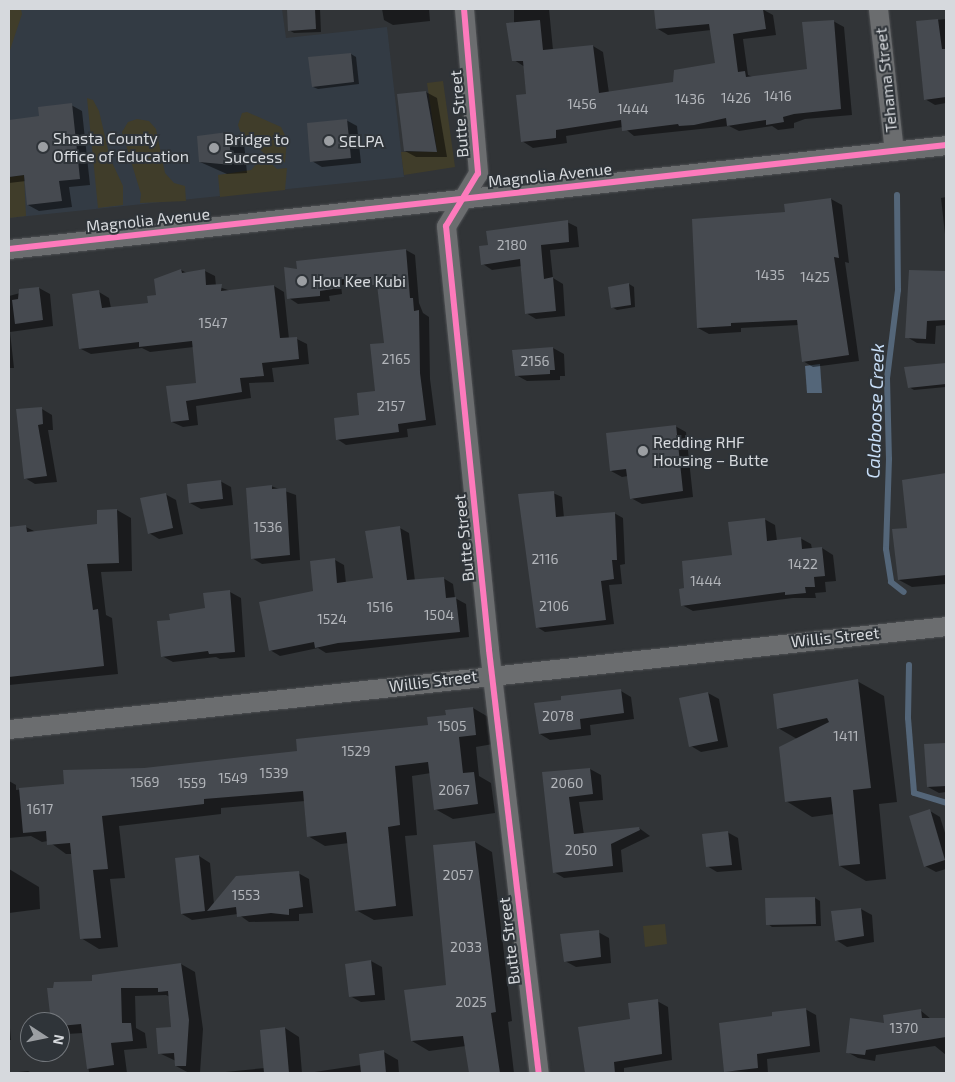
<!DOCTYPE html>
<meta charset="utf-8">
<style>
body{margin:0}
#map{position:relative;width:955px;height:1082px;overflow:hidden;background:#313437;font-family:"Exo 2",sans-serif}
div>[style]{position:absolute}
.built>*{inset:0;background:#333b44}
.green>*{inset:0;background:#403d2a}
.water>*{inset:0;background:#546679}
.shadow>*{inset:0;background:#0007}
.stream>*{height:6px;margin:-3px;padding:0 3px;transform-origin:3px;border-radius:3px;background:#546679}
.building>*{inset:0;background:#464a50}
.roads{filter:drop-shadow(0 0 1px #4f5154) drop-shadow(0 0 1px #4f5154)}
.minor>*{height:19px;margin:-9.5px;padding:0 9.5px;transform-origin:9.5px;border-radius:9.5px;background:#6b6d6f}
.cycleway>*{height:6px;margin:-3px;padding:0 3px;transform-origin:3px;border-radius:3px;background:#fd7abc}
.dots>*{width:14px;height:14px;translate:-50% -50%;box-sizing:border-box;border:2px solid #2f3439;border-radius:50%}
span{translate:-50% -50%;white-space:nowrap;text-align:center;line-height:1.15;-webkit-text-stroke:4px #2f3439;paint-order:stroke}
.number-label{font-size:14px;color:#b2b5ba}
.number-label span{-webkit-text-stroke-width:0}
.street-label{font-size:16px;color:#d6d9dd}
.poi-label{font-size:16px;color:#d6d9dd}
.left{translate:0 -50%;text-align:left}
.water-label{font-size:18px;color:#c9dff8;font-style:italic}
.frame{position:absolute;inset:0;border:10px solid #d6d9dd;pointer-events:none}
.north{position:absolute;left:20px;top:1012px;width:50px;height:50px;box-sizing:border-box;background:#2f3439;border:1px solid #72767b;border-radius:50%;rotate:101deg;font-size:14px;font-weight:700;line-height:20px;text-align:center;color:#d6d9dd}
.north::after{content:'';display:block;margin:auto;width:18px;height:22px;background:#9c9fa3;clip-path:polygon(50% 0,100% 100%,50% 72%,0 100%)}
</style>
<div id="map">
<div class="built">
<div style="clip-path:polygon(9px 9px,282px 9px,286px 38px,387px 27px,404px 177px,9px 218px)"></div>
</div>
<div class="green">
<div style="clip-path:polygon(9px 9px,21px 9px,22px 14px,9px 53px)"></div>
<div style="clip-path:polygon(443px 81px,455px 167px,404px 175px,401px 152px,437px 151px,427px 83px)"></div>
<div style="clip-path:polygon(87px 98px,93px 100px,99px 111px,110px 158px,123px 186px,123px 205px,98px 208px)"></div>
<div style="clip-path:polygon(247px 112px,281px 127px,287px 139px,285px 163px,282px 159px,270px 159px,240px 131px,238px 125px,242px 113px)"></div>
<div style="clip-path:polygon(137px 119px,149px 121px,156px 129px,165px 173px,174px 183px,185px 186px,186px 201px,140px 203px,141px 194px,122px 132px,128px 122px)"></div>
<div style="clip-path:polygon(263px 156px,277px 169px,287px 168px,285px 190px,220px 197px,218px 175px,251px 170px)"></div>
<div style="clip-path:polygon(24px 175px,26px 216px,9px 218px,9px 177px)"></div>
<div style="clip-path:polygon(665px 924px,667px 944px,645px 947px,643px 926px)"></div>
</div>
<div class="water">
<div style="clip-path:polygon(820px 364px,822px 393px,807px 393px,805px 366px)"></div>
</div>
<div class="shadow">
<div style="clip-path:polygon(288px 9px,320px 9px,321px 32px,294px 33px,289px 30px)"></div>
<div style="clip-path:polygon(382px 9px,429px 9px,430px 21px,393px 25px,384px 20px)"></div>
<div style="clip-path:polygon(514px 9px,549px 9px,553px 50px,593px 46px,603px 52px,609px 93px,674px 83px,716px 64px,711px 30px,668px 35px,658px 29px,655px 9px,736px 9px,738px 12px,762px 9px,773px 15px,776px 35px,743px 39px,748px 75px,753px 77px,809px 70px,833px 21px,844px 27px,852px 115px,805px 119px,794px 123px,794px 128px,778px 130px,772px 126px,739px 131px,729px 126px,634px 136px,623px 127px,566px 136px,567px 143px,533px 148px,522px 141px,527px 95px,525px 67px,514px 60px)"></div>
<div style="clip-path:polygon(946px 19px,946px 103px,935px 105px,925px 99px,917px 22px)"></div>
<div style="clip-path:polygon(351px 54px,356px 57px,359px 84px,318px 89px,313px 87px)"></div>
<div style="clip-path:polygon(426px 92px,437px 98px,447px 157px,416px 157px,405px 151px)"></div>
<div style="clip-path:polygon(71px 105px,82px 111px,90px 185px,69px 187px,72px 207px,39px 211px,28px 205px,26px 181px,9px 183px,9px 121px,40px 117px)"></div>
<div style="clip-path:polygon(346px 120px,357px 126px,361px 163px,322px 167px,312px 161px)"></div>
<div style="clip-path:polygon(228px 134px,244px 143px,247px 173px,227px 174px,200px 162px)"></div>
<div style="clip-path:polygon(946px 197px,946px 243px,941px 198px)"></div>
<div style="clip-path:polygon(831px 199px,842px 205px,849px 263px,845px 262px,859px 361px,813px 367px,803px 361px,799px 325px,741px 328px,741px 332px,709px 334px,698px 328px,786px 213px)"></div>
<div style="clip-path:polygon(567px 222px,577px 227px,579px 247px,550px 250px,553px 278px,563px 284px,565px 316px,536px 319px,526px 313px,522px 266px,492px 270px,483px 264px,489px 246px)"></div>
<div style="clip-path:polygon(406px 250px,415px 255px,419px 303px,423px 313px,429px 317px,430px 379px,436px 425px,407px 429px,408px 437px,346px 445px,337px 439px,360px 416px,376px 392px,385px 344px,378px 288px,373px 283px,341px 285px,342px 294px,329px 296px,330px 301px,298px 304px,289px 298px,299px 271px)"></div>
<div style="clip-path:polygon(181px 270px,187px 273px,205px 271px,215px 276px,216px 286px,231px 291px,274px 286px,284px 292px,289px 339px,297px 339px,307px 344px,309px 364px,272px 368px,274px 382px,249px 383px,251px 398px,196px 406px,198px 425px,183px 427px,172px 422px,197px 384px,194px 347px,150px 352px,142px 348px,91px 354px,81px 349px,99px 292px,109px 298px,111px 308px,149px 304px,157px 296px,156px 280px)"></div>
<div style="clip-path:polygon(910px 271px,946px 272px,946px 325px,936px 326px,935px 344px,917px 343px,907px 337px)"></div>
<div style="clip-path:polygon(629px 284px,634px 287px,635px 307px,617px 310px,612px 307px)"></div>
<div style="clip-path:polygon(39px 288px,50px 294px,53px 326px,10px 332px,14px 368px,9px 368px,9px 296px)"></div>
<div style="clip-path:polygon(553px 348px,564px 354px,565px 376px,560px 376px,560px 380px,527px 381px,516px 375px,513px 351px)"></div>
<div style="clip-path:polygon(946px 364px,946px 387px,914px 390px,909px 387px,906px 369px)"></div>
<div style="clip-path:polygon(42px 409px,52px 415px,53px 430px,48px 430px,57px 482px,35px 484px,25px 478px)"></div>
<div style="clip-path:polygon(675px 426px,686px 432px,693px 497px,642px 504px,631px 498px,628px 476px,622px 477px,611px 471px)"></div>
<div style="clip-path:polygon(946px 474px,946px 584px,912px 587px,899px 580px,909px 529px,904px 481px)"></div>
<div style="clip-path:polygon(220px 481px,231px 487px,233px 505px,201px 509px,190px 503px)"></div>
<div style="clip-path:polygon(271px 486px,296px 495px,300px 560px,262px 564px,252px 558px)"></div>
<div style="clip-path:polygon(553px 493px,562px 497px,564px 518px,614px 513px,623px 518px,625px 564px,620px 565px,622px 584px,609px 585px,614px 624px,545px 632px,537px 627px)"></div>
<div style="clip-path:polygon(165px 494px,176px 500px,183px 534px,159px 539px,149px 533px)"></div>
<div style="clip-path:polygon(117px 510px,131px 518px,132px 571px,101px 572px,106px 615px,112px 618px,118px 674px,9px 685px,9px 528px,26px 527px,36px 532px,98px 525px)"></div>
<div style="clip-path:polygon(764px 519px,775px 525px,777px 541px,800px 538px,811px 544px,812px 549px,822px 548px,833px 555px,836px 581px,825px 582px,826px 592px,815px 593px,816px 598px,793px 598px,693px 611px,682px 605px,686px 589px,733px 556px)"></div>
<div style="clip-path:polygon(400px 528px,409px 533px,415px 581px,443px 578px,453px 584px,455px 598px,466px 604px,469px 637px,326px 653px,318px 648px,280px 656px,270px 650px,315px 592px,335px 560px,344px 565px,346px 583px,374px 579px)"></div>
<div style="clip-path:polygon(230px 592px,241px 598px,245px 657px,220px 659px,216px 657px,173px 662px,162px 656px,171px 621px,206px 609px)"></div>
<div style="clip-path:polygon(857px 681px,884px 696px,897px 802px,879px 804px,886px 879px,866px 881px,840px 866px,834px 814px,812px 817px,786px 801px,797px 739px,778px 728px)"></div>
<div style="clip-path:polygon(621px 691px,631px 697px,634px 719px,590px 725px,591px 735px,550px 740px,540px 734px,562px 701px)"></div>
<div style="clip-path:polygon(708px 693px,719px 699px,728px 747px,701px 752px,691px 746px)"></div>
<div style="clip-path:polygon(473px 708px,490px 718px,493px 744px,476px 747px,479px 776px,491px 783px,495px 813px,453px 819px,435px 809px,431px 773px,412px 776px,417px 835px,405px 836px,413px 916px,374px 920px,356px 910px,349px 843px,325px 846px,308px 836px,305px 801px,221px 808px,221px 814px,119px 826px,125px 878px,110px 879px,118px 947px,99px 949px,81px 938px,73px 854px,66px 854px,48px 841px,42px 842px,31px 836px,9px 838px,9px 781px,16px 785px,16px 790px,66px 785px,144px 769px,298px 752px,430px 726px,447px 716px)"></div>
<div style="clip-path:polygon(946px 744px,946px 792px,939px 793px,928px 787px,925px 745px)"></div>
<div style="clip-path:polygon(590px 769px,601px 775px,603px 800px,579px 802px,584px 835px,639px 828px,650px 836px,621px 850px,623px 872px,564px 878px,554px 872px,543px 773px)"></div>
<div style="clip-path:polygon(930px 811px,940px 817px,946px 836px,946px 869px,936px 872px,925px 866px)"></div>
<div style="clip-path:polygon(727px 832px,738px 838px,742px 870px,717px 872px,707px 866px)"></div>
<div style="clip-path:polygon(475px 842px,492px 852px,512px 1021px,508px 1022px,514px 1073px,470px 1073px,466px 1046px,429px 1051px,412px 1041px,448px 986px)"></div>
<div style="clip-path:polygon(199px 856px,210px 863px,214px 904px,298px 873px,309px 879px,313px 913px,299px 914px,299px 921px,249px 922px,238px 914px,192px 920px,182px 914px)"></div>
<div style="clip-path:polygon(9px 869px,39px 887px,40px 909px,9px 913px)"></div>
<div style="clip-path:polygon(815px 898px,820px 901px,821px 926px,772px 927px,768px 924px)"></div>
<div style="clip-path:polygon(861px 909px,872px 915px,874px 942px,847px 947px,836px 940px)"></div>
<div style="clip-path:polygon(598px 932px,609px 938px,611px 963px,576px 967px,565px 961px)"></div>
<div style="clip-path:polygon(371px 961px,382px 967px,385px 1000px,361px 1002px,350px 996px,346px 965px)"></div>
<div style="clip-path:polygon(181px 964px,195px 972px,203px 1029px,200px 1073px,189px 1073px,176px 1066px,176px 1061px,159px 1053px,173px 1028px,170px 997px,166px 995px,135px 996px,136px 1028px,145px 1033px,147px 1048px,124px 1050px,127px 1073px,73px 1073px,89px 1072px,83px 1033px,67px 1034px,60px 1030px,60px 1022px,53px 1022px,94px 982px)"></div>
<div style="clip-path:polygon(657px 1001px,668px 1007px,672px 1060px,624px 1068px,624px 1073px,587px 1073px,580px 1028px,631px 1020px)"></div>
<div style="clip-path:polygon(805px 1009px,816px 1015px,820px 1052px,767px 1059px,768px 1073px,726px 1071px,773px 1017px)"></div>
<div style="clip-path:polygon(920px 1010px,931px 1019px,946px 1019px,946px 1055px,935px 1046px,876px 1055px,875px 1061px,858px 1058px,847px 1052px,885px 1024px)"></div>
<div style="clip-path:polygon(9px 1017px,11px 1040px,9px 1040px)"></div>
<div style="clip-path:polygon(285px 1028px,299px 1037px,302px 1073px,215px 1073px,265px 1068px)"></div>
<div style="clip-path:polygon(384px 1052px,398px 1060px,399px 1073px,308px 1073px,361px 1065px)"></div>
<div style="clip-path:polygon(28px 1071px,32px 1073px,9px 1073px)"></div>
</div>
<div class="stream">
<div style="left:897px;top:195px;width:95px;rotate:89.4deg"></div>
<div style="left:898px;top:290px;width:89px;rotate:97.1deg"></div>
<div style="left:887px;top:378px;width:81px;rotate:88.6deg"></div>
<div style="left:889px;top:459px;width:90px;rotate:91.9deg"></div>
<div style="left:886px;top:549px;width:33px;rotate:81deg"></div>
<div style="left:891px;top:582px;width:16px;rotate:38deg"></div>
<div style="left:909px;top:665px;width:53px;rotate:91.1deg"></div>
<div style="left:908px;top:718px;width:75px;rotate:85.4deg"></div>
<div style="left:914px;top:793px;width:34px;rotate:17deg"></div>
</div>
<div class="building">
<div style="clip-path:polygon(287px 9px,315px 9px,316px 29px,288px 31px)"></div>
<div style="clip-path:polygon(654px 9px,763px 9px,766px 29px,733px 34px,738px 72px,745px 71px,746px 77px,807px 69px,802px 22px,834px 20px,841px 109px,794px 114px,783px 117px,784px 122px,766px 125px,766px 120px,727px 126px,726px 118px,694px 125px,679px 126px,678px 124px,622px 131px,621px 120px,556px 130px,556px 138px,521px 142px,516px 95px,526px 94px,523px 61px,512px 61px,506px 23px,540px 20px,543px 50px,593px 45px,599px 93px,673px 82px,674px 70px,715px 63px,709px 24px,656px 29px)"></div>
<div style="clip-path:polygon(938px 19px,942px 49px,946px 49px,946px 97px,924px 100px,916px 21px)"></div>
<div style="clip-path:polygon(351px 53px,354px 82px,312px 87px,308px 57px)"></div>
<div style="clip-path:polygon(426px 91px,437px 152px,404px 151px,397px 94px)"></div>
<div style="clip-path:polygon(72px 103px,80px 179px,59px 181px,62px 201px,27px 205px,24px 175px,9px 177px,9px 120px,39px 116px,38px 107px)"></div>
<div style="clip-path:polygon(347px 119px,351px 158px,310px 162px,307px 123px)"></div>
<div style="clip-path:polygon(228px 132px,232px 165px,199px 162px,197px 136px)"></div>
<div style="clip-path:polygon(831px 198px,839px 258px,834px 257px,849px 355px,802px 362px,797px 320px,731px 323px,731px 326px,697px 328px,692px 219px,785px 212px,784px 204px)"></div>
<div style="clip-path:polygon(568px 220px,569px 242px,541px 245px,544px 279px,553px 277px,556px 311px,525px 314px,520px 259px,481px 265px,479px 246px,488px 245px,486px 231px)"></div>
<div style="clip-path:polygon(406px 249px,410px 298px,413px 298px,414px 311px,419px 310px,420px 373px,426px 420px,398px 424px,399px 432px,336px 440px,334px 418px,359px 415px,357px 393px,375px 391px,370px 344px,384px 343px,377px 285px,372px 285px,371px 277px,332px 280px,333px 289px,320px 291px,320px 296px,287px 299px,284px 267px,297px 269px,296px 261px)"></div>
<div style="clip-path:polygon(181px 269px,182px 273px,205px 269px,206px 285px,222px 284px,221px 291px,274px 285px,280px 338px,297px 337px,299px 359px,262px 363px,264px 376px,240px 378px,242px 392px,186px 401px,189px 420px,171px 422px,166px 386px,196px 383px,192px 341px,139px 347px,139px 342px,79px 349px,72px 294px,99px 290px,102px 308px,148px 303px,147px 296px,156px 295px,154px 279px)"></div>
<div style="clip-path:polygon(909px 270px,946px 271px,946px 320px,927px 321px,926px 339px,905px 338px)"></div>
<div style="clip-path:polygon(629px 283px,631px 305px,611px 308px,608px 287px)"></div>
<div style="clip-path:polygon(39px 287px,43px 320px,15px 324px,12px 300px,18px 299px,19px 289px)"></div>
<div style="clip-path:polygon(553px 347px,555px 370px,550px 370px,550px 374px,515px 376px,512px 350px)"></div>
<div style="clip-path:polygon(946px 363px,946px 384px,908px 388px,904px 367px)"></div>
<div style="clip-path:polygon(42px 407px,43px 424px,38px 425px,47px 476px,24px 479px,16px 409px)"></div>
<div style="clip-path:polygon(676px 425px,683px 491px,630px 499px,626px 469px,610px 471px,606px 433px)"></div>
<div style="clip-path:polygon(946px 473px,946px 575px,898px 580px,892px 529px,907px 528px,902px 480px)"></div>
<div style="clip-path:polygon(221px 480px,223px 499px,189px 503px,187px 484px)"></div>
<div style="clip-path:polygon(272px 485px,272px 489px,286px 488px,290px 555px,251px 559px,246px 488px)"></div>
<div style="clip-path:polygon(554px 491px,556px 517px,615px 512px,617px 560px,612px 560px,614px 579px,601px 581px,606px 620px,536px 628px,518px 494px)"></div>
<div style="clip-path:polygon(166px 493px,173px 528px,148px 534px,140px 498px)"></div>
<div style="clip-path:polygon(117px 509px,119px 563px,87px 564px,93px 610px,98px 609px,104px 666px,9px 677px,9px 527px,26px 525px,27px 532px,97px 524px,97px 510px)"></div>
<div style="clip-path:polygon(765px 518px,767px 541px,801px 537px,802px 549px,822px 547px,825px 576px,814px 577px,815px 587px,805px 587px,806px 593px,785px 595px,785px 592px,681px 606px,679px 589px,684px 588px,682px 561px,732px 555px,728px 522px)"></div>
<div style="clip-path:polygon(400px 526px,407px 580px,444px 577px,446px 598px,456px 597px,460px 632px,338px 643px,315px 648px,314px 642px,269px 651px,259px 602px,313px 591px,310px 561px,335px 558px,337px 583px,373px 578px,365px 531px)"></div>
<div style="clip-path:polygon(230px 590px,235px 652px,209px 654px,208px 651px,161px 657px,157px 621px,170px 620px,169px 614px,205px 608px,203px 593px)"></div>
<div style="clip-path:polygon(858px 679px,871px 788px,853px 790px,860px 864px,839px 866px,831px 797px,785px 802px,779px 747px,829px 722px,827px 718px,777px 729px,773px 694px)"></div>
<div style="clip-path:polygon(621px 689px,624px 713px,580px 719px,581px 729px,539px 734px,534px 703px,561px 700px,561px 696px)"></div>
<div style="clip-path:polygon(708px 692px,718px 741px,689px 747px,679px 698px)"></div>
<div style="clip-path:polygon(473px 707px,476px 735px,459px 737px,463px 773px,474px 772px,478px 804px,434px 810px,428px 762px,395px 766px,400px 825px,388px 827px,396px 906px,355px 911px,346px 832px,307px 837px,303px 791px,204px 799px,204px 804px,102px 816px,108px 869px,93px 870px,101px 938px,80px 939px,70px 843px,47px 845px,46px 831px,23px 833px,19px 788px,64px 784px,63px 770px,144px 768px,297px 751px,296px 739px,428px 725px,427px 717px,446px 715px,445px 710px)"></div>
<div style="clip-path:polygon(946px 743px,946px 786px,927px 787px,924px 744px)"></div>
<div style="clip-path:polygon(590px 768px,593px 794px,569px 797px,574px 834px,639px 827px,640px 830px,611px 844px,613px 866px,553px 873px,542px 772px)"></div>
<div style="clip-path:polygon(930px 809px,945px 860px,924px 867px,909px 816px)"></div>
<div style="clip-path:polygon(728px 831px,732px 865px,706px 867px,702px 834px)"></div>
<div style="clip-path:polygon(475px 841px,496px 1012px,491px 1013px,500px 1073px,469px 1073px,463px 1036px,411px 1041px,404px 990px,446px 985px,433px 845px)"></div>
<div style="clip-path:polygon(199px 855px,205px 911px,181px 914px,175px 858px)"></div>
<div style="clip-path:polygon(299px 871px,303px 907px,289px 909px,289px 915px,271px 913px,237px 917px,236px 907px,207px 911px,236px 876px)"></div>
<div style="clip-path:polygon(815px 897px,816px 924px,766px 925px,765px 898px)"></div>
<div style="clip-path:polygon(861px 908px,864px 936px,835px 941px,831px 911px)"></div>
<div style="clip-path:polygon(599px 930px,601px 957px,564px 962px,560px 934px)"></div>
<div style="clip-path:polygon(371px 960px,375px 995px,349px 997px,345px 964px)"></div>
<div style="clip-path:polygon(181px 963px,189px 1020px,186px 1066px,175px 1066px,174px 1053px,158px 1054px,156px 1028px,171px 1027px,168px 991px,158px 992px,158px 988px,121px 988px,122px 1023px,131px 1023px,133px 1041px,111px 1043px,114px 1065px,87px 1069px,81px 1024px,60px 1026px,60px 1022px,51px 1022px,47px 988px,53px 988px,54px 982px,92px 981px,92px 975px)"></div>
<div style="clip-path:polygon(658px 999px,662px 1054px,614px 1062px,615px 1073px,585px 1073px,578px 1027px,630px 1019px,628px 1003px)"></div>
<div style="clip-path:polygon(806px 1008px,810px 1046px,757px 1054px,758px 1068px,724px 1072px,719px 1023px,772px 1016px,772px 1012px)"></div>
<div style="clip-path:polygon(921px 1009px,922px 1018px,946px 1018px,946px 1037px,866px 1050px,865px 1055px,846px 1053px,850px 1018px,884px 1023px,883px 1015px)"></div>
<div style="clip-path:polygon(285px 1027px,289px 1073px,264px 1073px,260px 1030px)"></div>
<div style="clip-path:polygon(384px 1050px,386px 1073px,361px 1073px,359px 1054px)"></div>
</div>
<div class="roads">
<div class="minor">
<div style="left:464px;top:9px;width:165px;rotate:85.1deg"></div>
<div style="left:478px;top:173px;width:62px;rotate:121.1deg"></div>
<div style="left:446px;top:226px;width:426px;rotate:84.2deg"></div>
<div style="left:489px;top:650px;width:426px;rotate:83.3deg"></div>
<div style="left:878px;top:9px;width:143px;rotate:83.6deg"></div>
<div style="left:9px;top:249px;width:943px;rotate:-6.33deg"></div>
<div style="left:9px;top:729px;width:943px;rotate:-6.27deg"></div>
</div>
</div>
<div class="cycleway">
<div style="left:464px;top:9px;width:165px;rotate:85.1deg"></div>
<div style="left:478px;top:173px;width:62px;rotate:121.1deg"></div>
<div style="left:446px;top:226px;width:426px;rotate:84.2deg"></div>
<div style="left:489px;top:650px;width:426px;rotate:83.3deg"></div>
<div style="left:9px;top:249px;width:943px;rotate:-6.33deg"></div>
</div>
<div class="dots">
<div style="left:329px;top:141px;background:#9c9fa3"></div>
<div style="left:43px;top:147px;background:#9c9fa3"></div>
<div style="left:214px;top:148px;background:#9c9fa3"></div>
<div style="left:302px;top:281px;background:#9c9fa3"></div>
<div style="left:643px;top:451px;background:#9c9fa3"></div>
</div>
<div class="number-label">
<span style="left:778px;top:96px">1416</span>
<span style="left:736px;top:98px">1426</span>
<span style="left:690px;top:99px">1436</span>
<span style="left:582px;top:104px">1456</span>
<span style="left:633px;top:109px">1444</span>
<span style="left:512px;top:245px">2180</span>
<span style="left:770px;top:275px">1435</span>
<span style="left:815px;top:277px">1425</span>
<span style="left:213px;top:323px">1547</span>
<span style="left:396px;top:359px">2165</span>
<span style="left:535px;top:361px">2156</span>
<span style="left:391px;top:406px">2157</span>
<span style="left:268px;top:527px">1536</span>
<span style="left:545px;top:559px">2116</span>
<span style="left:803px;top:564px">1422</span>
<span style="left:706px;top:581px">1444</span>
<span style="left:554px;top:606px">2106</span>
<span style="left:380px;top:607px">1516</span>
<span style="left:439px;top:615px">1504</span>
<span style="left:332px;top:619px">1524</span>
<span style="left:558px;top:716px">2078</span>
<span style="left:452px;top:726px">1505</span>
<span style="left:846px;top:736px">1411</span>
<span style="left:356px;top:751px">1529</span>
<span style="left:274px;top:773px">1539</span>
<span style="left:233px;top:778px">1549</span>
<span style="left:145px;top:782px">1569</span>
<span style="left:192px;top:783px">1559</span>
<span style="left:567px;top:783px">2060</span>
<span style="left:454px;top:790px">2067</span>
<span style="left:40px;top:809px">1617</span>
<span style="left:581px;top:850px">2050</span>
<span style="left:458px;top:875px">2057</span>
<span style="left:246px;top:895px">1553</span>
<span style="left:466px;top:947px">2033</span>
<span style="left:471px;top:1002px">2025</span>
<span style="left:904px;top:1028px">1370</span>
</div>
<div class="street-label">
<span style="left:886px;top:80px;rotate:-96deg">Tehama Street</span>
<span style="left:459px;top:114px;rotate:-95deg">Butte Street</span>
<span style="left:550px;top:175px;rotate:-6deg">Magnolia Avenue</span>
<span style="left:148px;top:220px;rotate:-6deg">Magnolia Avenue</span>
<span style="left:464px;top:538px;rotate:-96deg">Butte Street</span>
<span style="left:835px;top:637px;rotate:-6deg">Willis Street</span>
<span style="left:433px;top:681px;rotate:-7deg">Willis Street</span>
<span style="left:509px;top:941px;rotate:-97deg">Butte Street</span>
</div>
<div class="poi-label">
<span class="left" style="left:53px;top:147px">Shasta County<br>Office of Education</span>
<span class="left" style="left:224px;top:148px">Bridge to<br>Success</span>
<span class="left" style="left:339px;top:141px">SELPA</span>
<span class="left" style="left:312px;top:281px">Hou Kee Kubi</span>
<span class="left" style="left:653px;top:451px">Redding RHF<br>Housing – Butte</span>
</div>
<div class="water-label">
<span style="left:875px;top:411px;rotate:-88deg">Calaboose Creek</span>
</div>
<div class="frame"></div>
<div class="north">N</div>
</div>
